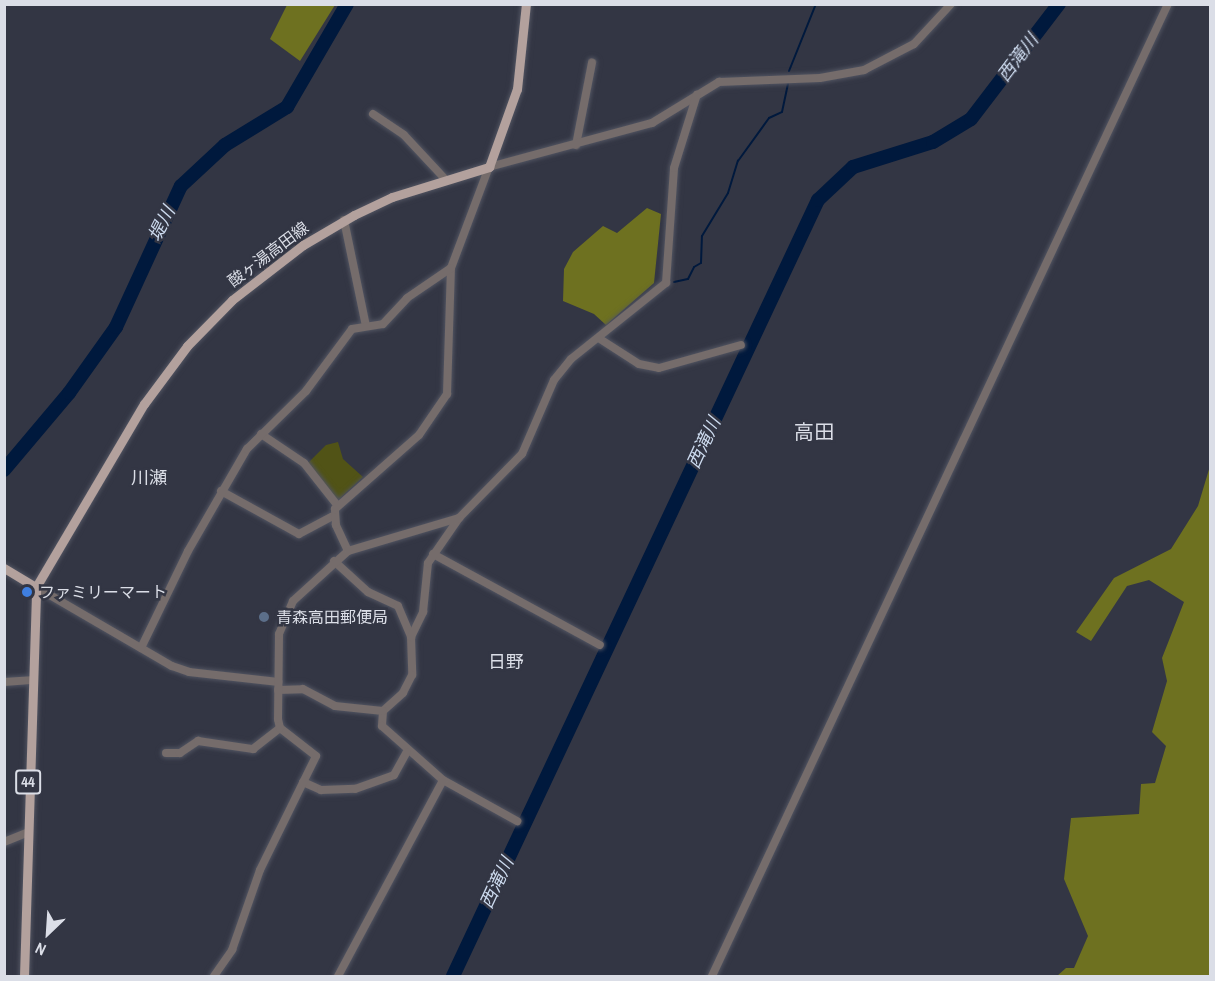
<!DOCTYPE html>
<meta charset="utf-8">
<style>
body{margin:0}
#map{position:relative;width:1215px;height:981px;overflow:hidden;background:#333644;font-family:"Archivo Narrow","Noto Sans JP",sans-serif}
div>[style]{position:absolute}
.green>*{inset:0;background:#515316}
.forest>*{inset:0;background:#6e7120}
.stream>*{height:2px;margin:-1px;padding:0 1px;transform-origin:1px;border-radius:1px;background:#00193d}
.river>*{height:14px;margin:-7px;padding:0 7px;transform-origin:7px;border-radius:7px;background:#00193d}
.roads{filter:drop-shadow(0 0 2px #515461) drop-shadow(0 0 2px #515461)}
.minor>*{height:8px;margin:-4px;padding:0 4px;transform-origin:4px;border-radius:4px;background:#756c6b}
.major>*{height:9px;margin:-4.5px;padding:0 4.5px;transform-origin:4.5px;border-radius:4.5px;background:#b3a19d}
.dots>*{width:16px;height:16px;translate:-50% -50%;box-sizing:border-box;border:3px solid #333644;border-radius:50%}
span{translate:-50% -50%;white-space:nowrap;text-align:center;line-height:1.15;-webkit-text-stroke:5px #333644;paint-order:stroke}
.shield-label span{padding:2px 4px;background:#333644;border:2px solid;border-radius:4px;-webkit-text-stroke-width:0}
.shield-label{font-size:15px;color:#dbdee7;font-weight:700}
.street-label{font-size:16px;color:#dbdee7}
.poi-label{font-size:16px;color:#dbdee7}
.left{translate:0 -50%;text-align:left}
.water-label{font-size:18px;color:#cddbef;font-style:italic}
.neighbourhood-label{font-size:18px;color:#dbdee7}
.quarter-label{font-size:20px;color:#dbdee7}
.frame{position:absolute;inset:0;border:6px solid #dbdee7;pointer-events:none}
.north{position:absolute;left:18px;top:903px;width:60px;height:60px;-webkit-text-stroke:4px #333644;paint-order:stroke;rotate:205deg;font-size:16px;font-weight:700;line-height:24px;text-align:center;color:#dbdee7}
.north::after{content:'';display:block;margin:auto;width:21px;height:27px;background:#dbdee7;clip-path:polygon(50% 0,100% 100%,50% 72%,0 100%)}
</style>
<div id="map">
<div class="green">
<div style="clip-path:polygon(338px 442px,343px 459px,363px 477px,337px 501px,307px 464px,326px 445px)"></div>
</div>
<div class="forest">
<div style="clip-path:polygon(287px 5px,335px 5px,300px 61px,270px 39px)"></div>
<div style="clip-path:polygon(647px 208px,661px 214px,654px 283px,606px 325px,594px 314px,563px 301px,564px 269px,573px 252px,603px 226px,617px 233px)"></div>
<div style="clip-path:polygon(1210px 466px,1210px 976px,1057px 976px,1066px 968px,1074px 968px,1088px 936px,1064px 879px,1071px 818px,1139px 814px,1141px 784px,1155px 783px,1166px 746px,1152px 732px,1167px 681px,1162px 658px,1184px 602px,1149px 580px,1127px 586px,1091px 641px,1076px 632px,1114px 578px,1171px 549px,1198px 506px)"></div>
</div>
<div class="stream">
<div style="left:789px;top:71px;width:72px;rotate:-68.1deg"></div>
<div style="left:674px;top:282px;width:14px;rotate:-12deg"></div>
<div style="left:688px;top:279px;width:13px;rotate:-63deg"></div>
<div style="left:694px;top:267px;width:8px;rotate:-30deg"></div>
<div style="left:701px;top:263px;width:27px;rotate:-88deg"></div>
<div style="left:702px;top:236px;width:50px;rotate:-58.8deg"></div>
<div style="left:728px;top:193px;width:34px;rotate:-73deg"></div>
<div style="left:738px;top:161px;width:53px;rotate:-54.2deg"></div>
<div style="left:769px;top:118px;width:14px;rotate:-25deg"></div>
<div style="left:782px;top:112px;width:30px;rotate:-78deg"></div>
</div>
<div class="river">
<div style="left:4px;top:470px;width:101px;rotate:-49.8deg"></div>
<div style="left:69px;top:393px;width:81px;rotate:-54.5deg"></div>
<div style="left:116px;top:327px;width:155px;rotate:-65.3deg"></div>
<div style="left:181px;top:186px;width:60px;rotate:-43deg"></div>
<div style="left:225px;top:145px;width:73px;rotate:-31.5deg"></div>
<div style="left:287px;top:107px;width:119px;rotate:-59.8deg"></div>
<div style="left:453px;top:976px;width:858px;rotate:-64.81deg"></div>
<div style="left:818px;top:200px;width:48px;rotate:-43.3deg"></div>
<div style="left:853px;top:167px;width:84px;rotate:-17.4deg"></div>
<div style="left:933px;top:142px;width:44px;rotate:-31.2deg"></div>
<div style="left:971px;top:119px;width:145px;rotate:-52.6deg"></div>
</div>
<div class="roads">
<div class="minor">
<div style="left:373px;top:114px;width:37px;rotate:34deg"></div>
<div style="left:404px;top:135px;width:60px;rotate:47deg"></div>
<div style="left:576px;top:145px;width:84px;rotate:-79deg"></div>
<div style="left:344px;top:220px;width:108px;rotate:78.3deg"></div>
<div style="left:600px;top:339px;width:46px;rotate:32.7deg"></div>
<div style="left:639px;top:364px;width:20px;rotate:11deg"></div>
<div style="left:659px;top:368px;width:85px;rotate:-15.7deg"></div>
<div style="left:261px;top:434px;width:52px;rotate:34deg"></div>
<div style="left:304px;top:463px;width:53px;rotate:51.8deg"></div>
<div style="left:221px;top:491px;width:89px;rotate:28.9deg"></div>
<div style="left:299px;top:534px;width:40px;rotate:-28deg"></div>
<div style="left:348px;top:551px;width:29px;rotate:-115deg"></div>
<div style="left:336px;top:525px;width:16px;rotate:-94deg"></div>
<div style="left:335px;top:509px;width:112px;rotate:-41.4deg"></div>
<div style="left:419px;top:435px;width:50px;rotate:-55.7deg"></div>
<div style="left:447px;top:394px;width:126px;rotate:-88.2deg"></div>
<div style="left:451px;top:268px;width:108px;rotate:-69.4deg"></div>
<div style="left:489px;top:167px;width:169px;rotate:-15.1deg"></div>
<div style="left:652px;top:123px;width:79px;rotate:-31.5deg"></div>
<div style="left:719px;top:82px;width:101px;rotate:-2.3deg"></div>
<div style="left:820px;top:78px;width:45px;rotate:-10.3deg"></div>
<div style="left:864px;top:70px;width:56px;rotate:-27.5deg"></div>
<div style="left:914px;top:44px;width:54px;rotate:-47.2deg"></div>
<div style="left:433px;top:554px;width:190px;rotate:28.6deg"></div>
<div style="left:334px;top:561px;width:46px;rotate:42.4deg"></div>
<div style="left:368px;top:592px;width:33px;rotate:25deg"></div>
<div style="left:398px;top:606px;width:34px;rotate:67deg"></div>
<div style="left:411px;top:637px;width:38px;rotate:88deg"></div>
<div style="left:412px;top:675px;width:20px;rotate:117deg"></div>
<div style="left:403px;top:693px;width:27px;rotate:138deg"></div>
<div style="left:383px;top:711px;width:15px;rotate:94deg"></div>
<div style="left:382px;top:726px;width:81px;rotate:41.5deg"></div>
<div style="left:443px;top:780px;width:85px;rotate:29deg"></div>
<div style="left:36px;top:587px;width:157px;rotate:30.2deg"></div>
<div style="left:172px;top:666px;width:18px;rotate:19deg"></div>
<div style="left:189px;top:672px;width:90px;rotate:6.4deg"></div>
<div style="left:411px;top:637px;width:28px;rotate:-64deg"></div>
<div style="left:423px;top:612px;width:49px;rotate:-84.2deg"></div>
<div style="left:428px;top:563px;width:55px;rotate:-55.4deg"></div>
<div style="left:459px;top:518px;width:90px;rotate:-45.5deg"></div>
<div style="left:522px;top:454px;width:81px;rotate:-66.6deg"></div>
<div style="left:554px;top:380px;width:27px;rotate:-51deg"></div>
<div style="left:571px;top:359px;width:122px;rotate:-38.7deg"></div>
<div style="left:666px;top:283px;width:115px;rotate:-86deg"></div>
<div style="left:674px;top:168px;width:77px;rotate:-72.7deg"></div>
<div style="left:141px;top:648px;width:108px;rotate:-64.1deg"></div>
<div style="left:188px;top:551px;width:118px;rotate:-60deg"></div>
<div style="left:247px;top:449px;width:83px;rotate:-44.5deg"></div>
<div style="left:306px;top:391px;width:77px;rotate:-53.4deg"></div>
<div style="left:352px;top:329px;width:31px;rotate:-9deg"></div>
<div style="left:383px;top:324px;width:35px;rotate:-47deg"></div>
<div style="left:407px;top:298px;width:53px;rotate:-34.3deg"></div>
<div style="left:4px;top:682px;width:27px;rotate:-4deg"></div>
<div style="left:278px;top:690px;width:25px;rotate:-2deg"></div>
<div style="left:303px;top:689px;width:36px;rotate:28deg"></div>
<div style="left:335px;top:706px;width:48px;rotate:5.9deg"></div>
<div style="left:166px;top:753px;width:14px"></div>
<div style="left:180px;top:753px;width:22px;rotate:-34deg"></div>
<div style="left:198px;top:741px;width:56px;rotate:8.3deg"></div>
<div style="left:253px;top:749px;width:34px;rotate:-38deg"></div>
<div style="left:303px;top:782px;width:20px;rotate:24deg"></div>
<div style="left:321px;top:790px;width:34px;rotate:-2deg"></div>
<div style="left:355px;top:789px;width:41px;rotate:-19.7deg"></div>
<div style="left:394px;top:775px;width:26px;rotate:-61deg"></div>
<div style="left:4px;top:842px;width:24px;rotate:-22deg"></div>
<div style="left:214px;top:976px;width:32px;rotate:-55deg"></div>
<div style="left:232px;top:950px;width:85px;rotate:-70.7deg"></div>
<div style="left:260px;top:870px;width:127px;rotate:-63.8deg"></div>
<div style="left:316px;top:756px;width:46px;rotate:-142.1deg"></div>
<div style="left:280px;top:728px;width:9px;rotate:-103deg"></div>
<div style="left:278px;top:719px;width:85px;rotate:-89.3deg"></div>
<div style="left:279px;top:634px;width:36px;rotate:-67deg"></div>
<div style="left:293px;top:601px;width:74px;rotate:-42.3deg"></div>
<div style="left:348px;top:551px;width:116px;rotate:-16.6deg"></div>
<div style="left:338px;top:976px;width:222px;rotate:-61.8deg"></div>
<div style="left:712px;top:976px;width:1074px;rotate:-64.87deg"></div>
</div>
<div class="major">
<div style="left:4px;top:568px;width:37px;rotate:31deg"></div>
<div style="left:24px;top:976px;width:389px;rotate:-88.2deg"></div>
<div style="left:36px;top:587px;width:212px;rotate:-59.5deg"></div>
<div style="left:144px;top:404px;width:72px;rotate:-53.4deg"></div>
<div style="left:187px;top:346px;width:64px;rotate:-45.6deg"></div>
<div style="left:232px;top:300px;width:90px;rotate:-37.8deg"></div>
<div style="left:303px;top:245px;width:59px;rotate:-30.5deg"></div>
<div style="left:354px;top:215px;width:42px;rotate:-25.3deg"></div>
<div style="left:392px;top:197px;width:102px;rotate:-17.2deg"></div>
<div style="left:489px;top:167px;width:83px;rotate:-70.3deg"></div>
<div style="left:517px;top:89px;width:85px;rotate:-84deg"></div>
</div>
</div>
<div class="dots">
<div style="left:27px;top:592px;background:#3f7fe0"></div>
<div style="left:264px;top:617px;background:#5c6f8a"></div>
</div>
<div class="shield-label">
<span style="left:28px;top:782px">44</span>
</div>
<div class="street-label">
<span style="left:268px;top:254px;rotate:-37deg">酸ヶ湯高田線</span>
</div>
<div class="poi-label">
<span class="left" style="left:39px;top:592px">ファミリーマート</span>
<span class="left" style="left:276px;top:617px">青森高田郵便局</span>
</div>
<div class="water-label">
<span style="left:1018px;top:58px;rotate:-53deg">西滝川</span>
<span style="left:162px;top:224px;rotate:-63deg">堤川</span>
<span style="left:704px;top:443px;rotate:-65deg">西滝川</span>
<span style="left:497px;top:883px;rotate:-65deg">西滝川</span>
</div>
<div class="neighbourhood-label">
<span style="left:149px;top:478px">川瀬</span>
<span style="left:506px;top:662px">日野</span>
</div>
<div class="quarter-label">
<span style="left:814px;top:431px">高田</span>
</div>
<div class="frame"></div>
<div class="north">N</div>
</div>
